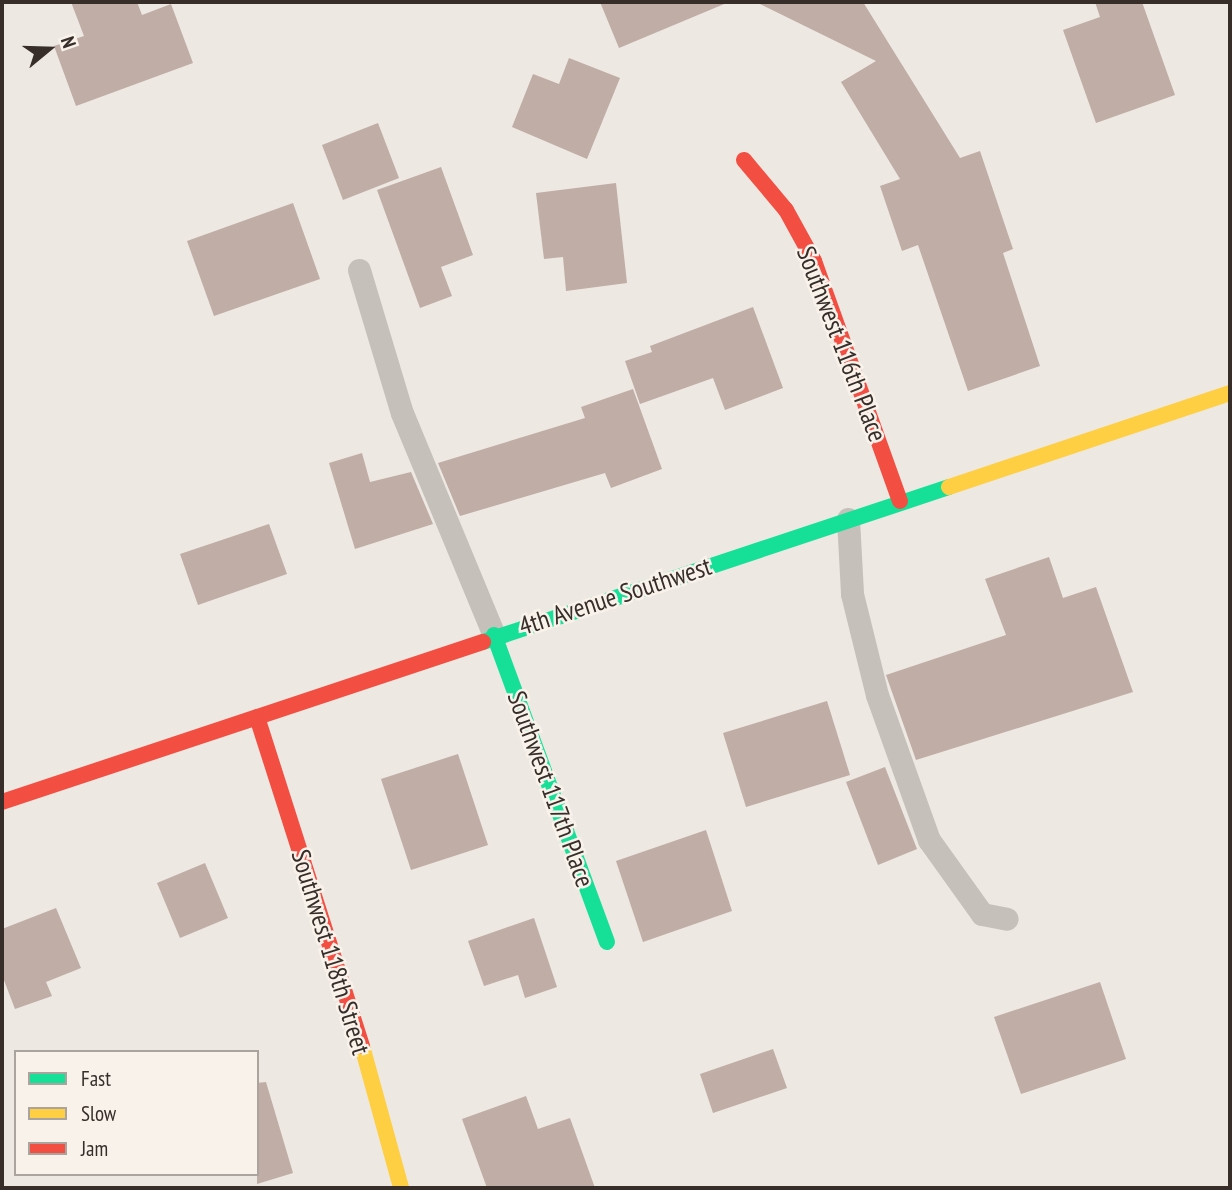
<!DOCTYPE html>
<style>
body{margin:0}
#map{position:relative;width:1232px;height:1190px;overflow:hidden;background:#ede8e2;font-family:"PT Sans Narrow",sans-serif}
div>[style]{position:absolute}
.building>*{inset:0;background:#bfada6}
.lane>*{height:23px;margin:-11.5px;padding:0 11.5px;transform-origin:11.5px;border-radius:11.5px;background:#c6c0bb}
.fast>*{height:16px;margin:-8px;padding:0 8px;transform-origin:8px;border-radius:8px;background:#16e098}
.slow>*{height:16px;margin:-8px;padding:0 8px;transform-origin:8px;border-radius:8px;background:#ffcf43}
.jam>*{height:16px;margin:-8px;padding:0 8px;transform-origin:8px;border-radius:8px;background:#f24e42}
span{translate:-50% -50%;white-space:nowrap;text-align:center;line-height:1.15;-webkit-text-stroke:5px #f9f2eb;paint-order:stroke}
.street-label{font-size:26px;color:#372e2a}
.frame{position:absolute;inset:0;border:4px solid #372e2a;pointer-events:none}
.legend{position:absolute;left:14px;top:1050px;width:245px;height:126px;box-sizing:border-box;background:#f9f2eb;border:2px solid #aba49e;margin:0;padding:9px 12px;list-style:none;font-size:21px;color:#372e2a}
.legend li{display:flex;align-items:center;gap:14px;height:35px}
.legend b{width:35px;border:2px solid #aba49e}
.north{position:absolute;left:14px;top:14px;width:70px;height:70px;-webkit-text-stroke:5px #f9f2eb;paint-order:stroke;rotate:71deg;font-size:19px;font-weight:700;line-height:28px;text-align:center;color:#372e2a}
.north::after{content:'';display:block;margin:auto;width:24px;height:32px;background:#372e2a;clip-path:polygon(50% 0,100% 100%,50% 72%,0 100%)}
</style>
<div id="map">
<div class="building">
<div style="clip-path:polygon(71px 2px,137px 2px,142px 15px,171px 4px,193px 63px,76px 106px,54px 46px,84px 36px)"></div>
<div style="clip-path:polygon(600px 2px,729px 2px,619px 48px)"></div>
<div style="clip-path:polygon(756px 2px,863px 2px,960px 158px,980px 151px,1013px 249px,1003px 253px,1040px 366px,968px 391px,918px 245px,902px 251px,880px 186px,900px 179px,841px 82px,876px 61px)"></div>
<div style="clip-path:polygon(1095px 2px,1142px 2px,1175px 95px,1096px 123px,1063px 30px,1100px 17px)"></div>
<div style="clip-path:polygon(569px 58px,620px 78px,587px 159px,512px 127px,533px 74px,559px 84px)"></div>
<div style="clip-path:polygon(378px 123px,399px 178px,343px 200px,322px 145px)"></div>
<div style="clip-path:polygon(441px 167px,473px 255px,441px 267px,452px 296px,420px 308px,377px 190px)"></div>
<div style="clip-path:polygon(616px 183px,627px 283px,566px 291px,563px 257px,544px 259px,536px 193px)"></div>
<div style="clip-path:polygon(293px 203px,320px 279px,214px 316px,187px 241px)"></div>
<div style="clip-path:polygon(753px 307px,783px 388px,725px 410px,713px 378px,640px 404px,625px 361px,652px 352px,650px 346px)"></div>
<div style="clip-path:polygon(633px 389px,662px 469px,611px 488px,605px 473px,460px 516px,438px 463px,585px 418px,581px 407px)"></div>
<div style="clip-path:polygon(362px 453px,370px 482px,411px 472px,433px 524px,355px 549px,329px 463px)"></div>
<div style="clip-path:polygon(269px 524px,287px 574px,198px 605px,180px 554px)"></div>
<div style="clip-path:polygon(1049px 557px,1063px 598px,1096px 587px,1133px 692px,916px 760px,886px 675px,1006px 635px,985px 579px)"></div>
<div style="clip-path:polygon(827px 701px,850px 775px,746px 807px,723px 733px)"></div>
<div style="clip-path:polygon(458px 754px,488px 845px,411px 870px,381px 779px)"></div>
<div style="clip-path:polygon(885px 767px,917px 849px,878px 865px,846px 782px)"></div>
<div style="clip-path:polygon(706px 830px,732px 911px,643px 942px,616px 861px)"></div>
<div style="clip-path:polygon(205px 863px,228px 918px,180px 938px,157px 883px)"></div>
<div style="clip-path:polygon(56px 908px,81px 968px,46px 982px,52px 996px,15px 1009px,2px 975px,2px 929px)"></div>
<div style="clip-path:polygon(534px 918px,557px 987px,525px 998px,518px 975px,484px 986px,468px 941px)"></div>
<div style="clip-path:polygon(1100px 982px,1126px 1059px,1021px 1094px,994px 1017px)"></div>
<div style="clip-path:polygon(773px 1049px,787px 1088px,713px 1113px,700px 1074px)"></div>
<div style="clip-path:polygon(266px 1082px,293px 1173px,257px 1184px,257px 1083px)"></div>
<div style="clip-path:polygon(526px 1096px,538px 1129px,570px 1118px,595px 1188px,487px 1188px,462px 1119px)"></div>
</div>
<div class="lane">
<div style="left:359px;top:270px;width:149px;rotate:73.3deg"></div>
<div style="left:402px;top:413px;width:240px;rotate:67.5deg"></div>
<div style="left:848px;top:519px;width:75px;rotate:86.9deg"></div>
<div style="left:852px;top:594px;width:104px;rotate:76.1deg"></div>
<div style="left:877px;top:695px;width:154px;rotate:70.3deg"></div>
<div style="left:929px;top:840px;width:91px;rotate:54.4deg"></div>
<div style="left:982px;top:914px;width:25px;rotate:11deg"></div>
</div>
<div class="fast">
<div style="left:494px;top:635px;width:327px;rotate:69.8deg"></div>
<div style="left:483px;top:642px;width:491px;rotate:-18.4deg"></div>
</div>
<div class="slow">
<div style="left:949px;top:487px;width:296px;rotate:-18.5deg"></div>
<div style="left:362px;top:1046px;width:147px;rotate:74.6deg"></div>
</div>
<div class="jam">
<div style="left:744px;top:160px;width:65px;rotate:50deg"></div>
<div style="left:786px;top:210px;width:58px;rotate:61.2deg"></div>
<div style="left:814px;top:261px;width:255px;rotate:70.3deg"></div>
<div style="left:257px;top:717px;width:345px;rotate:72.3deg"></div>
<div style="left:2px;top:802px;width:507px;rotate:-18.4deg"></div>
</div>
<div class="street-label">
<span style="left:842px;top:344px;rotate:69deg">Southwest 116th Place</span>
<span style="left:615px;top:596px;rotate:-18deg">4th Avenue Southwest</span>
<span style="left:551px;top:789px;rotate:70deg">Southwest 117th Place</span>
<span style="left:331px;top:952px;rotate:73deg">Southwest 118th Street</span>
</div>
<div class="frame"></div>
<ul class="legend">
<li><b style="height:9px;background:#16e098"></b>Fast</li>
<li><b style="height:9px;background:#ffcf43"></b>Slow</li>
<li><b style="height:9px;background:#f24e42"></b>Jam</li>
</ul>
<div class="north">N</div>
</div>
